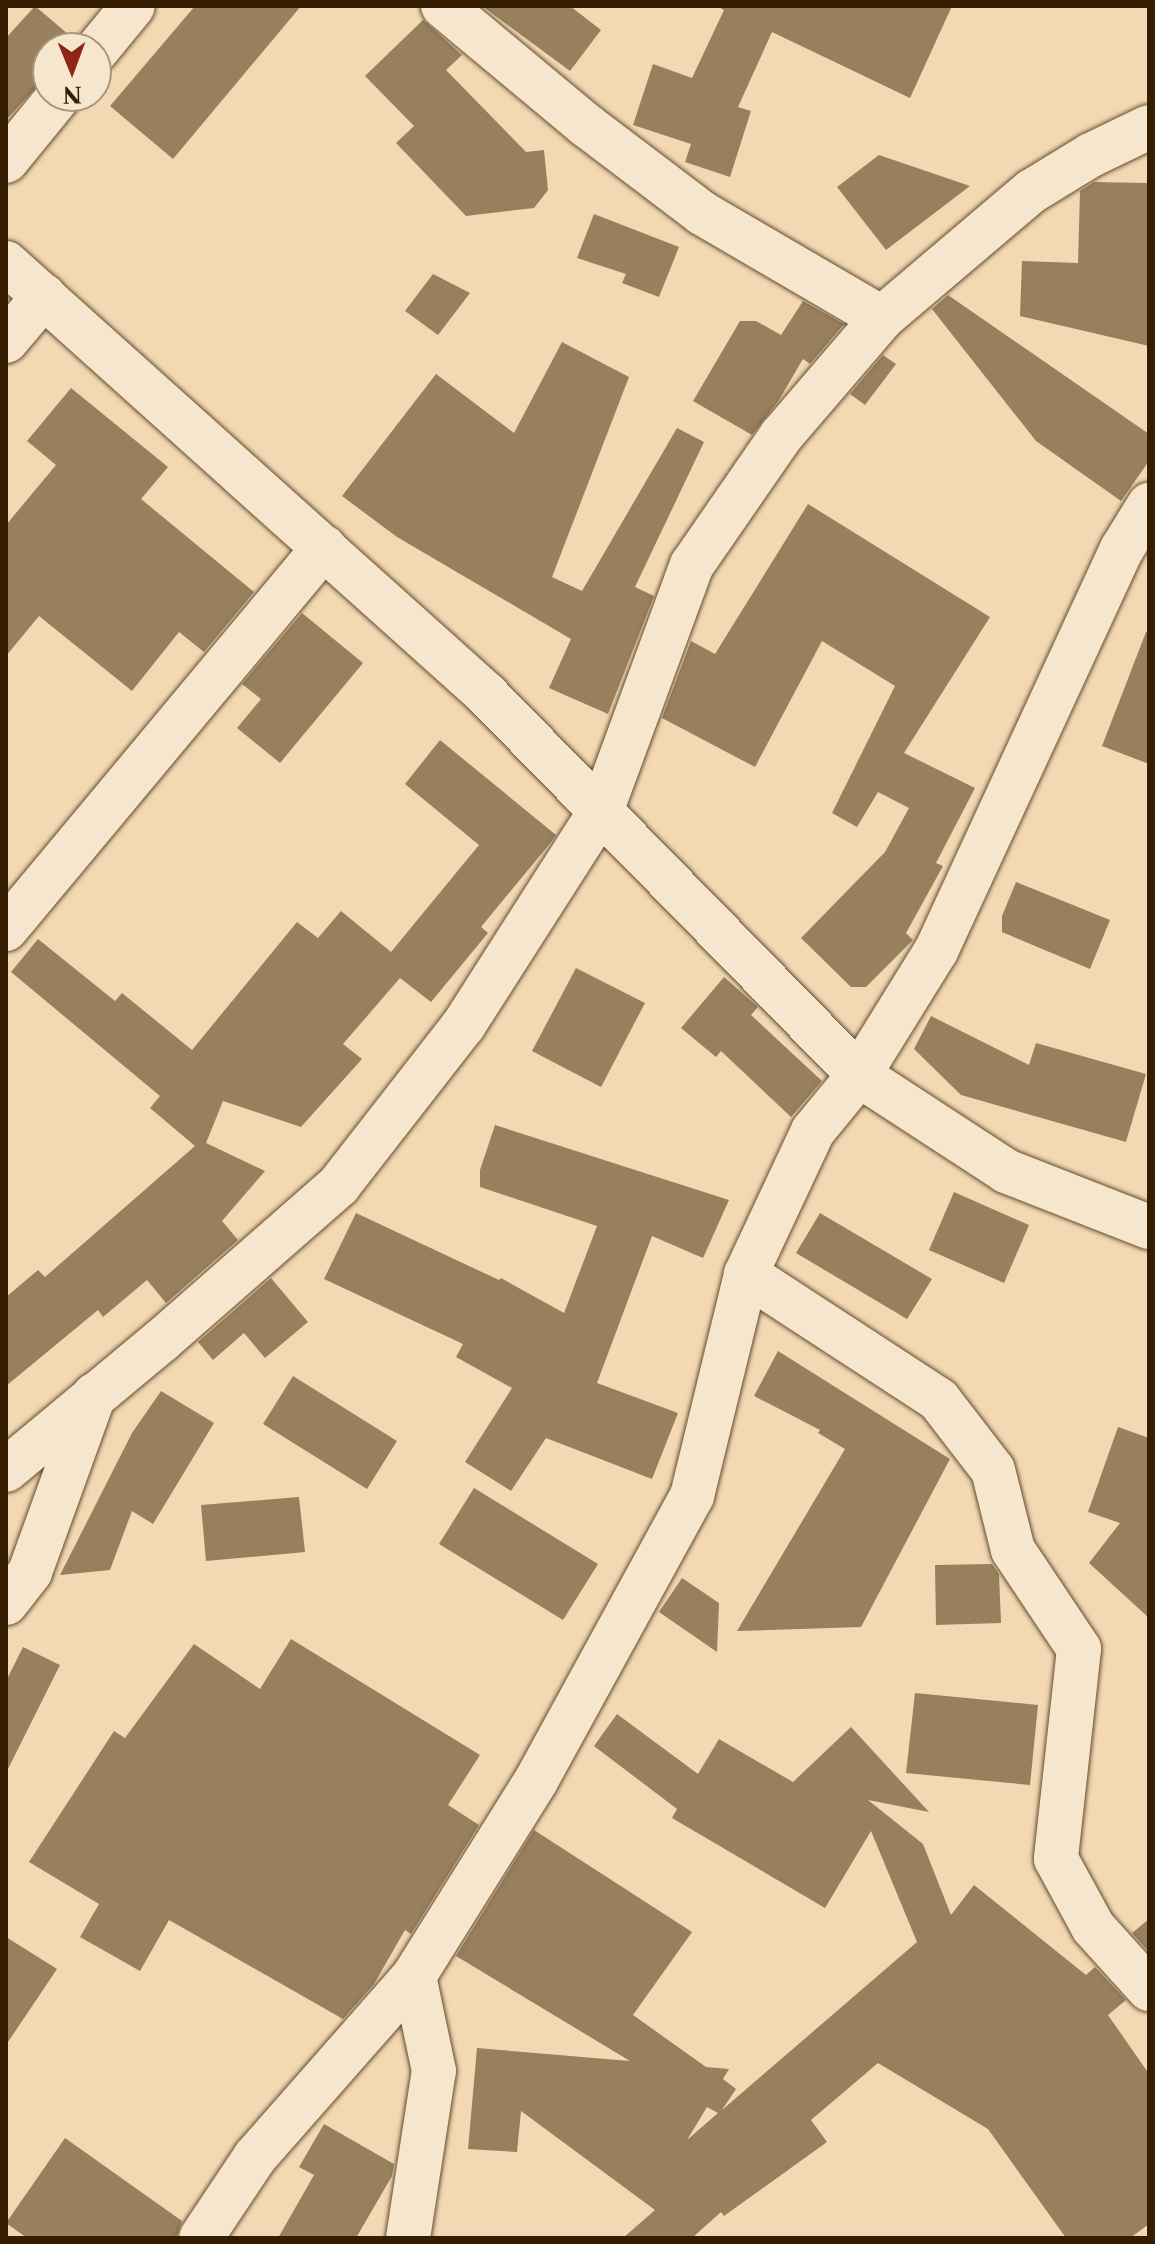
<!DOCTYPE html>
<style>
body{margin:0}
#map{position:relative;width:1155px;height:2244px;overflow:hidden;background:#f3d9b3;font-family:"Libre Caslon Text",serif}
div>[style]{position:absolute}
.building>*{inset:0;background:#987f5d}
.roads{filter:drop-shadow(0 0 2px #644c2d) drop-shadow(0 0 2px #644c2d)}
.minor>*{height:44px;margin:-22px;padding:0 22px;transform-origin:22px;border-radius:22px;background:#f7e6ce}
span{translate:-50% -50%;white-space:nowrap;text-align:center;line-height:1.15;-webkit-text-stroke:7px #f7e6ce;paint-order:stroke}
.frame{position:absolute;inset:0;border:8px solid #351d00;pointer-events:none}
.north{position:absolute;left:32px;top:32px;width:80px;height:80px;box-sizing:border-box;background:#f7e6ce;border:2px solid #a9967c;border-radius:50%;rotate:179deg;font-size:22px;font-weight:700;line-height:32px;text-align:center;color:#351d00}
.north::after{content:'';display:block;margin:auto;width:28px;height:36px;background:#8f2418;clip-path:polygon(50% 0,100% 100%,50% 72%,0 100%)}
</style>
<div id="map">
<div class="building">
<div style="clip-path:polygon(35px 6px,75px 40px,71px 48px,48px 48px,48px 74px,6px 120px,6px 38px)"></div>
<div style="clip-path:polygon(195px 6px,301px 6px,173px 159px,110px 106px)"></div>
<div style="clip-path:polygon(482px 6px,570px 6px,601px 30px,570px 71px)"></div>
<div style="clip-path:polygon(717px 6px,952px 6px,910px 98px,772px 32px,738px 107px,751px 111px,730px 177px,685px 162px,691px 144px,633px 125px,653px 64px,692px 78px,724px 10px)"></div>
<div style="clip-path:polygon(423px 20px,462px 55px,446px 70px,526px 152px,544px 150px,548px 190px,534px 208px,466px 216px,396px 143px,414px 126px,365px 76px)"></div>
<div style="clip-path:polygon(879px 155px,970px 186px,886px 250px,837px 187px)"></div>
<div style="clip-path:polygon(1094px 182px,1149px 183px,1149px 346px,1020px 316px,1022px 261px,1078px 263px,1080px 191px)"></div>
<div style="clip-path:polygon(594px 214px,679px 247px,659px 297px,622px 283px,626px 274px,577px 258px)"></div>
<div style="clip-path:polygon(433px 274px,470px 293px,438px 335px,405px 311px)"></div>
<div style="clip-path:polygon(948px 295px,1149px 434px,1149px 461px,1121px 501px,1036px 441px,932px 309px)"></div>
<div style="clip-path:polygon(803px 301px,844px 324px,810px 364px,803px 359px,779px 400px,752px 435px,693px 401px,740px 321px,756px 321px,781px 335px)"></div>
<div style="clip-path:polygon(562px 342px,629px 377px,552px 577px,582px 591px,677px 428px,704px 442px,635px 587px,654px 596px,608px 714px,549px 688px,571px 639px,397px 537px,342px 496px,436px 374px,514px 433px)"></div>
<div style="clip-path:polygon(883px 355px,896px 364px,865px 405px,850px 394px)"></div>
<div style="clip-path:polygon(71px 388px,168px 467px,141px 499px,254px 592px,204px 652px,179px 632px,132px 691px,39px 616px,6px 656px,6px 525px,56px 465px,27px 441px)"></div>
<div style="clip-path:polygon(808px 504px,990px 617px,904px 753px,975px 788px,936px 863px,943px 866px,906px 933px,913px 940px,866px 987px,851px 987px,801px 938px,885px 852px,909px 808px,878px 792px,857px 827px,832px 813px,895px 686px,822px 641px,755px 767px,662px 718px,691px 641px,715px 654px)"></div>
<div style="clip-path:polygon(302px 613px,363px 663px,280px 763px,237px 728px,261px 699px,242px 684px)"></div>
<div style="clip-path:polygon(1146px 632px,1149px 633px,1149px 764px,1102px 746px)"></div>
<div style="clip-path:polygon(440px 740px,556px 835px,552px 841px,481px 927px,488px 933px,431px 1002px,400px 978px,343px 1044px,362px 1059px,301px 1127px,223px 1101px,206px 1143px,265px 1171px,222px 1221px,238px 1240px,166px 1303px,147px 1280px,103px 1317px,98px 1310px,6px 1386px,6px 1297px,38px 1270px,45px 1277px,195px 1146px,150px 1108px,160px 1096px,11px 972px,38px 939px,115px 1001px,122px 993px,192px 1050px,297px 922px,318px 938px,341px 911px,391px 952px,479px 845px,405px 784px)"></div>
<div style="clip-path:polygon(1016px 882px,1110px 920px,1090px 969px,1002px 932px,1002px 916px)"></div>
<div style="clip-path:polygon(576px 968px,645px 1003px,601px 1087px,532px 1051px)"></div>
<div style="clip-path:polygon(724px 977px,758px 1007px,751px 1015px,822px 1081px,791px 1117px,721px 1051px,716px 1057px,681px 1028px)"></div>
<div style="clip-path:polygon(931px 1016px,1029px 1065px,1036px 1043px,1146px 1074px,1126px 1142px,961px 1095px,914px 1049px)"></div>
<div style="clip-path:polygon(495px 1125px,729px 1200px,703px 1258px,652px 1236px,597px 1383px,678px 1413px,652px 1479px,546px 1438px,511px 1491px,465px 1462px,512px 1388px,456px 1357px,463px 1344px,324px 1279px,356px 1213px,499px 1280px,501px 1278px,564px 1313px,597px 1226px,480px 1187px,480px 1170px)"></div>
<div style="clip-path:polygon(954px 1192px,1029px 1225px,1004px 1283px,929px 1250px)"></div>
<div style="clip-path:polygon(820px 1213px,932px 1279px,907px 1319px,796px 1253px)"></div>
<div style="clip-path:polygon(271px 1278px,308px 1322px,265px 1358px,244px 1333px,213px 1360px,198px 1342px)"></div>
<div style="clip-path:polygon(778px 1351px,950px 1459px,861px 1627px,737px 1631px,845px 1449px,818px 1433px,820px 1430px,754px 1396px)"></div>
<div style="clip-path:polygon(293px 1376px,397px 1441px,367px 1489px,263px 1424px)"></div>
<div style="clip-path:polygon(161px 1391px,214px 1423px,153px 1524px,132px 1511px,110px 1570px,60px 1575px,132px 1433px)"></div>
<div style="clip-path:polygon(1118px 1427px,1149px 1438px,1149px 1618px,1089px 1563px,1120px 1523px,1088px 1512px)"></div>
<div style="clip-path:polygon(474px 1488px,598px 1564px,563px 1620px,439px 1544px)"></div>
<div style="clip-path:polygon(299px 1497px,305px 1552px,206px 1561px,201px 1505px)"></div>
<div style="clip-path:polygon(992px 1564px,999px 1574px,1001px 1623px,936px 1625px,935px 1565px)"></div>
<div style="clip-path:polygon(682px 1578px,719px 1603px,717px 1652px,659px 1612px)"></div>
<div style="clip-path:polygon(291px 1639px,480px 1755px,448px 1805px,479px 1825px,411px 1934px,405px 1930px,374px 1984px,343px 2019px,169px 1920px,140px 1971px,80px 1937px,99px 1904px,29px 1862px,114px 1731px,125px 1738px,194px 1644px,260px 1689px)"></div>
<div style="clip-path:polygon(23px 1647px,60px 1665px,6px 1773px,6px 1681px)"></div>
<div style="clip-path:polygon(915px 1693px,1038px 1705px,1030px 1785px,906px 1773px)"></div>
<div style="clip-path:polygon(evenodd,617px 1714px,698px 1774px,719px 1739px,793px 1782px,851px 1727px,929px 1812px,868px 1800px,923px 1844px,951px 1915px,974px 1885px,1086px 1975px,1095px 1967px,1126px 2000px,1108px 2015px,1149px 2074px,1149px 2224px,1130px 2238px,1066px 2238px,988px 2129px,878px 2063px,811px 2120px,827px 2142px,724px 2216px,721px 2212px,692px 2238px,623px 2238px,655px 2210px,521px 2111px,517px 2152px,468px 2149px,477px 2048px,630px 2061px,456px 1956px,534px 1830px,692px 1932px,633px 2015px,706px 2067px,729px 2069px,723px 2079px,736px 2089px,722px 2110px,917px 1942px,871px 1831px,825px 1908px,672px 1818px,677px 1809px,594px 1746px,617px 1714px,707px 2107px,718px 2113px,687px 2140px,707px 2107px)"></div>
<div style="clip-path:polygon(1149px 1919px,1149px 1952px,1132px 1933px)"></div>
<div style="clip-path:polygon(6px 1937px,57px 1969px,6px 2045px)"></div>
<div style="clip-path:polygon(324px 2124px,394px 2164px,392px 2176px,356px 2238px,278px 2238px,314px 2175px,299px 2167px)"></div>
<div style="clip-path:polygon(65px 2138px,182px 2221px,176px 2238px,27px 2238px,6px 2223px)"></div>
</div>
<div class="roads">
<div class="minor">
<div style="left:443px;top:6px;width:186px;rotate:39.8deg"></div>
<div style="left:586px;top:125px;width:146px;rotate:37.2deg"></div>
<div style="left:702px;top:213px;width:208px;rotate:30.3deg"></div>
<div style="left:96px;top:51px;width:58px;rotate:-50.6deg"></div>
<div style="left:6px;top:161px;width:84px;rotate:-50.8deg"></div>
<div style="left:6px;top:263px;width:645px;rotate:41.92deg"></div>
<div style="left:486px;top:694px;width:533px;rotate:45.61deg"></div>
<div style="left:859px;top:1075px;width:176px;rotate:33.1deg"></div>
<div style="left:1006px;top:1171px;width:154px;rotate:21.4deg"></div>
<div style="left:6px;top:341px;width:59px;rotate:-49.8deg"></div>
<div style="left:6px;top:929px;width:497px;rotate:-50.2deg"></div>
<div style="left:746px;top:1274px;width:230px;rotate:33.1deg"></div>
<div style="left:939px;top:1400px;width:88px;rotate:52.4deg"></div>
<div style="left:993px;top:1470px;width:82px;rotate:76deg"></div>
<div style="left:1013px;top:1550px;width:119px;rotate:56.3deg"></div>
<div style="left:1079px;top:1649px;width:211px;rotate:96.3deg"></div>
<div style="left:1056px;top:1859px;width:77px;rotate:61.4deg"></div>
<div style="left:1093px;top:1927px;width:84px;rotate:47.9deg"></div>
<div style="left:6px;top:1470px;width:202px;rotate:-39.8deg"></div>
<div style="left:161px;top:1341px;width:237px;rotate:-41.2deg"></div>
<div style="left:339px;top:1185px;width:202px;rotate:-52.1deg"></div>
<div style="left:463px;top:1026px;width:258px;rotate:-57.4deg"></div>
<div style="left:602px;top:809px;width:260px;rotate:-69.8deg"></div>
<div style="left:692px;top:565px;width:157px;rotate:-55.4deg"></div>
<div style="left:781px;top:436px;width:155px;rotate:-49.4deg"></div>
<div style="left:882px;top:318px;width:197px;rotate:-40.3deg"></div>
<div style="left:1032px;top:191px;width:69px;rotate:-31.4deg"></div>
<div style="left:1091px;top:155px;width:64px;rotate:-25.8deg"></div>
<div style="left:6px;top:1603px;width:39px;rotate:-52deg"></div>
<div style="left:30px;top:1572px;width:188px;rotate:-70.1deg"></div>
<div style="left:201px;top:2238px;width:97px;rotate:-56.3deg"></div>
<div style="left:255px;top:2157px;width:241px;rotate:-48.7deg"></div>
<div style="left:414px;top:1976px;width:232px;rotate:-58deg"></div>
<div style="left:537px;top:1779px;width:323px;rotate:-61.3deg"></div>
<div style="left:692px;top:1496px;width:228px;rotate:-76.3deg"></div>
<div style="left:746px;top:1274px;width:158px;rotate:-64.9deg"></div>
<div style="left:813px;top:1131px;width:72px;rotate:-50.6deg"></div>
<div style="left:859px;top:1075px;width:146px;rotate:-58.2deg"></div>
<div style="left:936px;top:951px;width:443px;rotate:-65.2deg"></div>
<div style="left:1122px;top:549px;width:52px;rotate:-58.5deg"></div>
<div style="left:408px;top:2238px;width:169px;rotate:-81.2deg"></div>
<div style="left:434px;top:2071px;width:97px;rotate:-101.9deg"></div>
</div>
</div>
<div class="frame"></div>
<div class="north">N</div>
</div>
